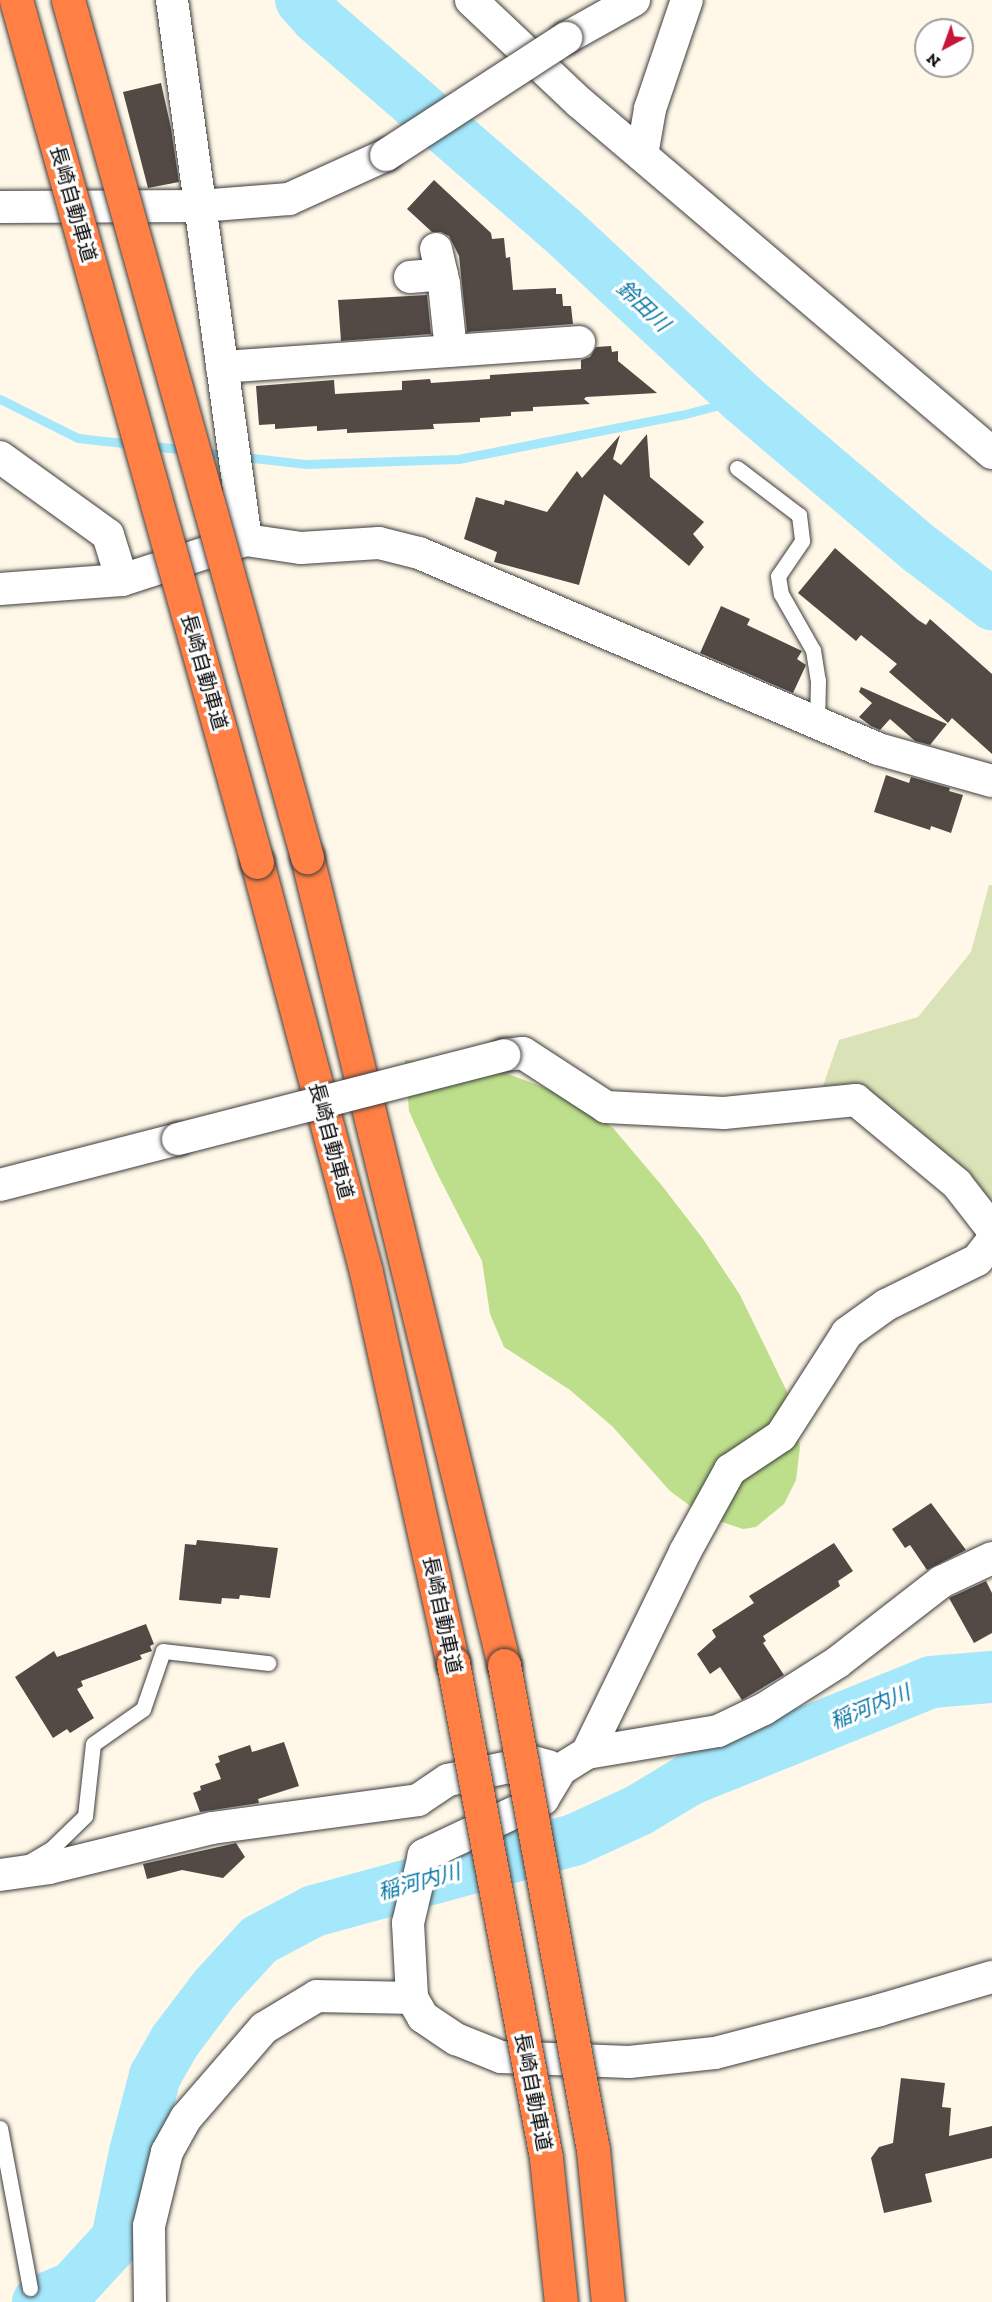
<!DOCTYPE html>
<meta charset="utf-8">
<style>
body{margin:0}
#map{position:relative;width:992px;height:2302px;overflow:hidden;background:#fff7e7;font-family:"Zilla Slab","Noto Sans JP",serif}
div>[style]{position:absolute}
.forest>*{inset:0;background:#bddf8b}
.cemetery>*{inset:0;background:#dae2b7}
.stream>*{height:9px;margin:-4.5px;padding:0 4.5px;transform-origin:4.5px;border-radius:4.5px;background:#a5e8fc}
.river>*{height:52px;margin:-26px;padding:0 26px;transform-origin:26px;border-radius:26px;background:#a5e8fc}
.building>*{inset:0;background:#534945}
.roads{filter:drop-shadow(0 0 2px #3d3d3d) drop-shadow(0 0 2px #3d3d3d)}
.service>*{height:15px;margin:-7.5px;padding:0 7.5px;transform-origin:7.5px;border-radius:7.5px;background:#fff}
.minor>*{height:32px;margin:-16px;padding:0 16px;transform-origin:16px;border-radius:16px;background:#fff}
.motorway>*{height:33px;margin:-16.5px;padding:0 16.5px;transform-origin:16.5px;border-radius:16.5px;background:#ff7f45}
.bridges{filter:drop-shadow(0 0 2px #3d3d3d) drop-shadow(0 0 2px #3d3d3d)}
.minor-bridge>*{height:32px;margin:-16px;padding:0 16px;transform-origin:16px;border-radius:16px;background:#fff}
.motorway-bridge>*{height:33px;margin:-16.5px;padding:0 16.5px;transform-origin:16.5px;border-radius:16.5px;background:#ff7f45}
span{translate:-50% -50%;white-space:nowrap;text-align:center;line-height:1.15;-webkit-text-stroke:6px #fff;paint-order:stroke}
.street-label{font-size:20px;color:#0a0a0a}
.water-label{font-size:21px;color:#0978a5;font-style:italic}
.north{position:absolute;left:914px;top:18px;width:60px;height:60px;box-sizing:border-box;background:#fff;border:2px solid #9d9d9d;border-radius:50%;rotate:221deg;font-size:16px;font-weight:700;line-height:24px;text-align:center;color:#0a0a0a}
.north::after{content:'';display:block;margin:auto;width:21px;height:27px;background:#c51638;clip-path:polygon(50% 0,100% 100%,50% 72%,0 100%)}
</style>
<div id="map">
<div class="forest">
<div style="clip-path:polygon(405px 1060px,453px 1064px,508px 1074px,565px 1095px,613px 1128px,663px 1187px,703px 1239px,740px 1295px,792px 1402px,800px 1447px,796px 1480px,784px 1504px,756px 1527px,743px 1529px,704px 1516px,670px 1491px,613px 1427px,570px 1390px,504px 1347px,490px 1314px,482px 1261px,436px 1171px,409px 1111px)"></div>
</div>
<div class="cemetery">
<div style="clip-path:polygon(989px 885px,992px 885px,992px 1205px,822px 1089px,839px 1040px,918px 1017px,971px 952px)"></div>
</div>
<div class="stream">
<div style="left:0;top:399px;width:87px;rotate:26.6deg"></div>
<div style="left:78px;top:438px;width:54px;rotate:6.3deg"></div>
<div style="left:146px;top:445px;width:40px;rotate:7.1deg"></div>
<div style="left:200px;top:452px;width:107px;rotate:6.5deg"></div>
<div style="left:306px;top:464px;width:152px;rotate:-1.9deg"></div>
<div style="left:458px;top:459px;width:227px;rotate:-11.2deg"></div>
<div style="left:681px;top:415px;width:64px;rotate:-14.5deg"></div>
</div>
<div class="river">
<div style="left:301px;top:0;width:24px;rotate:48deg"></div>
<div style="left:317px;top:18px;width:324px;rotate:40.9deg"></div>
<div style="left:562px;top:230px;width:248px;rotate:43deg"></div>
<div style="left:743px;top:399px;width:232px;rotate:40.3deg"></div>
<div style="left:920px;top:549px;width:91px;rotate:37.4deg"></div>
<div style="left:38px;top:2302px;width:38px;rotate:-23deg"></div>
<div style="left:73px;top:2287px;width:65px;rotate:-47.5deg"></div>
<div style="left:117px;top:2239px;width:89px;rotate:-78.3deg"></div>
<div style="left:135px;top:2152px;width:79px;rotate:-75.3deg"></div>
<div style="left:155px;top:2076px;width:40px;rotate:-60.3deg"></div>
<div style="left:175px;top:2041px;width:66px;rotate:-53deg"></div>
<div style="left:215px;top:1988px;width:65px;rotate:-47.5deg"></div>
<div style="left:259px;top:1940px;width:62px;rotate:-27.8deg"></div>
<div style="left:314px;top:1911px;width:270px;rotate:-15.3deg"></div>
<div style="left:574px;top:1840px;width:72px;rotate:-24.8deg"></div>
<div style="left:639px;top:1810px;width:58px;rotate:-31deg"></div>
<div style="left:689px;top:1780px;width:261px;rotate:-22deg"></div>
<div style="left:931px;top:1682px;width:61px;rotate:-4.7deg"></div>
</div>
<div class="building">
<div style="clip-path:polygon(161px 83px,171px 128px,179px 182px,148px 188px,123px 92px)"></div>
<div style="clip-path:polygon(434px 180px,491px 233px,492px 239px,504px 238px,506px 258px,510px 257px,513px 290px,556px 288px,556px 294px,562px 294px,563px 306px,571px 306px,573px 324px,467px 332px,459px 256px,449px 236px,441px 232px,432px 232px,407px 209px)"></div>
<div style="clip-path:polygon(427px 295px,431px 334px,341px 341px,338px 300px)"></div>
<div style="clip-path:polygon(611px 346px,612px 352px,618px 351px,618px 361px,657px 393px,586px 397px,584px 399px,590px 404px,533px 407px,533px 411px,511px 412px,511px 416px,480px 418px,480px 422px,433px 424px,434px 429px,347px 433px,347px 429px,317px 431px,317px 426px,275px 429px,275px 424px,259px 425px,256px 386px,334px 380px,335px 394px,402px 390px,402px 381px,430px 379px,431px 383px,490px 379px,490px 375px,581px 369px,581px 360px,590px 357px,596px 347px)"></div>
<div style="clip-path:polygon(647px 434px,650px 477px,704px 522px,693px 534px,704px 547px,689px 566px,604px 494px,579px 585px,494px 562px,497px 552px,464px 539px,476px 497px,504px 505px,505px 500px,547px 512px,577px 471px,582px 478px,620px 435px,613px 459px,621px 465px)"></div>
<div style="clip-path:polygon(835px 548px,918px 620px,926px 625px,930px 619px,992px 674px,992px 754px,952px 718px,948px 723px,889px 672px,897px 664px,861px 635px,856px 641px,798px 593px)"></div>
<div style="clip-path:polygon(721px 606px,750px 619px,747px 625px,802px 651px,797px 659px,806px 665px,793px 693px,700px 653px)"></div>
<div style="clip-path:polygon(861px 687px,902px 705px,947px 724px,930px 745px,915px 741px,890px 719px,880px 730px,871px 726px,859px 717px,872px 703px,859px 692px)"></div>
<div style="clip-path:polygon(886px 775px,909px 783px,911px 777px,950px 788px,949px 791px,963px 795px,951px 833px,931px 826px,930px 830px,874px 812px)"></div>
<div style="clip-path:polygon(931px 1503px,966px 1550px,927px 1570px,910px 1545px,905px 1548px,892px 1529px)"></div>
<div style="clip-path:polygon(197px 1540px,278px 1548px,270px 1598px,240px 1595px,239px 1599px,222px 1598px,221px 1604px,179px 1600px,185px 1544px,196px 1545px)"></div>
<div style="clip-path:polygon(834px 1543px,853px 1571px,838px 1581px,840px 1586px,763px 1636px,766px 1641px,763px 1643px,784px 1675px,742px 1700px,720px 1667px,710px 1674px,697px 1654px,716px 1637px,712px 1630px,754px 1603px,749px 1596px)"></div>
<div style="clip-path:polygon(986px 1581px,992px 1593px,992px 1633px,974px 1643px,949px 1598px)"></div>
<div style="clip-path:polygon(146px 1624px,154px 1644px,150px 1646px,152px 1651px,140px 1655px,142px 1659px,81px 1681px,83px 1686px,77px 1689px,94px 1718px,70px 1733px,67px 1729px,53px 1738px,15px 1677px,54px 1651px,57px 1657px)"></div>
<div style="clip-path:polygon(284px 1742px,299px 1786px,258px 1799px,259px 1803px,200px 1812px,193px 1793px,201px 1790px,200px 1786px,221px 1779px,215px 1764px,220px 1762px,218px 1756px,250px 1745px,252px 1752px)"></div>
<div style="clip-path:polygon(236px 1843px,245px 1857px,223px 1878px,182px 1870px,147px 1879px,143px 1864px)"></div>
<div style="clip-path:polygon(901px 2078px,945px 2083px,942px 2107px,951px 2108px,949px 2136px,992px 2126px,992px 2158px,925px 2174px,932px 2202px,884px 2213px,871px 2158px,879px 2147px,893px 2143px)"></div>
</div>
<div class="roads">
<div class="service">
<div style="left:737px;top:468px;width:78px;rotate:37.2deg"></div>
<div style="left:799px;top:515px;width:26px;rotate:83deg"></div>
<div style="left:802px;top:541px;width:42px;rotate:124.4deg"></div>
<div style="left:778px;top:576px;width:18px;rotate:81deg"></div>
<div style="left:781px;top:594px;width:64px;rotate:60.3deg"></div>
<div style="left:813px;top:650px;width:30px;rotate:81deg"></div>
<div style="left:818px;top:680px;width:43px;rotate:91.3deg"></div>
<div style="left:27px;top:1863px;width:29px;rotate:-31deg"></div>
<div style="left:52px;top:1848px;width:46px;rotate:-44.1deg"></div>
<div style="left:85px;top:1816px;width:72px;rotate:-83.7deg"></div>
<div style="left:93px;top:1744px;width:61px;rotate:-35deg"></div>
<div style="left:143px;top:1709px;width:61px;rotate:-71deg"></div>
<div style="left:163px;top:1651px;width:106px;rotate:6.5deg"></div>
<div style="left:0;top:2128px;width:163px;rotate:79.4deg"></div>
</div>
<div class="minor">
<div style="left:172px;top:0;width:545px;rotate:82.2deg"></div>
<div style="left:471px;top:0;width:149px;rotate:43.4deg"></div>
<div style="left:579px;top:102px;width:542px;rotate:40.36deg"></div>
<div style="left:566px;top:38px;width:78px;rotate:-29.2deg"></div>
<div style="left:642px;top:155px;width:47px;rotate:-80.1deg"></div>
<div style="left:650px;top:109px;width:115px;rotate:-71.3deg"></div>
<div style="left:0;top:207px;width:200px;rotate:-0.3deg"></div>
<div style="left:200px;top:206px;width:89px;rotate:-4.5deg"></div>
<div style="left:289px;top:199px;width:107px;rotate:-24.4deg"></div>
<div style="left:436px;top:249px;width:36px;rotate:77deg"></div>
<div style="left:444px;top:284px;width:67px;rotate:84deg"></div>
<div style="left:410px;top:277px;width:32px;rotate:-5deg"></div>
<div style="left:222px;top:367px;width:358px;rotate:-4deg"></div>
<div style="left:0;top:457px;width:133px;rotate:35.8deg"></div>
<div style="left:108px;top:535px;width:47px;rotate:72.7deg"></div>
<div style="left:0;top:589px;width:122px;rotate:-4.2deg"></div>
<div style="left:122px;top:580px;width:130px;rotate:-17.9deg"></div>
<div style="left:246px;top:540px;width:56px;rotate:8.3deg"></div>
<div style="left:301px;top:548px;width:78px;rotate:-3.7deg"></div>
<div style="left:379px;top:543px;width:41px;rotate:14deg"></div>
<div style="left:419px;top:553px;width:499px;rotate:23.1deg"></div>
<div style="left:878px;top:749px;width:118px;rotate:15.7deg"></div>
<div style="left:504px;top:1055px;width:19px;rotate:-6deg"></div>
<div style="left:523px;top:1053px;width:99px;rotate:33deg"></div>
<div style="left:606px;top:1107px;width:118px;rotate:2.9deg"></div>
<div style="left:724px;top:1113px;width:133px;rotate:-5.6deg"></div>
<div style="left:856px;top:1100px;width:131px;rotate:39.7deg"></div>
<div style="left:957px;top:1184px;width:57px;rotate:52.1deg"></div>
<div style="left:0;top:1185px;width:184px;rotate:-14.5deg"></div>
<div style="left:992px;top:1558px;width:56px;rotate:154.8deg"></div>
<div style="left:941px;top:1582px;width:130px;rotate:142.2deg"></div>
<div style="left:838px;top:1662px;width:88px;rotate:147.6deg"></div>
<div style="left:764px;top:1709px;width:51px;rotate:154.4deg"></div>
<div style="left:718px;top:1731px;width:133px;rotate:170.5deg"></div>
<div style="left:587px;top:1753px;width:31px;rotate:148deg"></div>
<div style="left:561px;top:1769px;width:35px;rotate:121deg"></div>
<div style="left:543px;top:1799px;width:132px;rotate:154.8deg"></div>
<div style="left:424px;top:1855px;width:70px;rotate:103.2deg"></div>
<div style="left:408px;top:1923px;width:75px;rotate:86.9deg"></div>
<div style="left:412px;top:1998px;width:22px;rotate:60deg"></div>
<div style="left:423px;top:2017px;width:40px;rotate:34deg"></div>
<div style="left:456px;top:2039px;width:48px;rotate:21.8deg"></div>
<div style="left:501px;top:2057px;width:128px;rotate:2.2deg"></div>
<div style="left:629px;top:2062px;width:86px;rotate:-6deg"></div>
<div style="left:715px;top:2053px;width:171px;rotate:-14.6deg"></div>
<div style="left:880px;top:2010px;width:117px;rotate:-16.4deg"></div>
<div style="left:587px;top:1753px;width:224px;rotate:-64deg"></div>
<div style="left:685px;top:1552px;width:94px;rotate:-61.2deg"></div>
<div style="left:730px;top:1470px;width:61px;rotate:-33.7deg"></div>
<div style="left:781px;top:1436px;width:122px;rotate:-57.3deg"></div>
<div style="left:847px;top:1333px;width:48px;rotate:-35.7deg"></div>
<div style="left:886px;top:1305px;width:102px;rotate:-26.3deg"></div>
<div style="left:977px;top:1260px;width:24px;rotate:-52deg"></div>
<div style="left:0;top:1875px;width:49px;rotate:-8.1deg"></div>
<div style="left:49px;top:1868px;width:168px;rotate:-13.8deg"></div>
<div style="left:212px;top:1828px;width:208px;rotate:-7.7deg"></div>
<div style="left:418px;top:1800px;width:36px;rotate:-34deg"></div>
<div style="left:448px;top:1780px;width:87px;rotate:-12deg"></div>
<div style="left:533px;top:1762px;width:16px;rotate:15deg"></div>
<div style="left:150px;top:2302px;width:76px;rotate:-90.8deg"></div>
<div style="left:149px;top:2226px;width:76px;rotate:-76.3deg"></div>
<div style="left:167px;top:2152px;width:39px;rotate:-61deg"></div>
<div style="left:186px;top:2118px;width:119px;rotate:-49.1deg"></div>
<div style="left:264px;top:2028px;width:62px;rotate:-31.1deg"></div>
<div style="left:317px;top:1996px;width:95px;rotate:1.2deg"></div>
</div>
<div class="motorway">
<div style="left:307px;top:857px;width:832px;rotate:76.3deg"></div>
<div style="left:257px;top:862px;width:424px;rotate:75.1deg"></div>
<div style="left:366px;top:1272px;width:401px;rotate:77.5deg"></div>
</div>
</div>
<div class="bridges">
<div class="minor-bridge">
<div style="left:386px;top:155px;width:215px;rotate:-33deg"></div>
<div style="left:178px;top:1139px;width:337px;rotate:-14.4deg"></div>
</div>
<div class="motorway-bridge">
<div style="left:16px;top:0;width:895px;rotate:74.38deg"></div>
<div style="left:68px;top:0;width:890px;rotate:74.42deg"></div>
<div style="left:453px;top:1663px;width:504px;rotate:79.36deg"></div>
<div style="left:546px;top:2158px;width:145px;rotate:84.1deg"></div>
<div style="left:504px;top:1665px;width:493px;rotate:79.6deg"></div>
<div style="left:593px;top:2150px;width:153px;rotate:84.4deg"></div>
</div>
</div>
<div class="street-label">
<span style="left:73px;top:204px;rotate:74deg">長崎自動車道</span>
<span style="left:204px;top:672px;rotate:74deg">長崎自動車道</span>
<span style="left:331px;top:1141px;rotate:75deg">長崎自動車道</span>
<span style="left:442px;top:1615px;rotate:78deg">長崎自動車道</span>
<span style="left:533px;top:2092px;rotate:79deg">長崎自動車道</span>
</div>
<div class="water-label">
<span style="left:643px;top:306px;rotate:43deg">鈴田川</span>
<span style="left:870px;top:1707px;rotate:-22deg">稲河内川</span>
<span style="left:419px;top:1882px;rotate:-15deg">稲河内川</span>
</div>
<div class="north">N</div>
</div>
